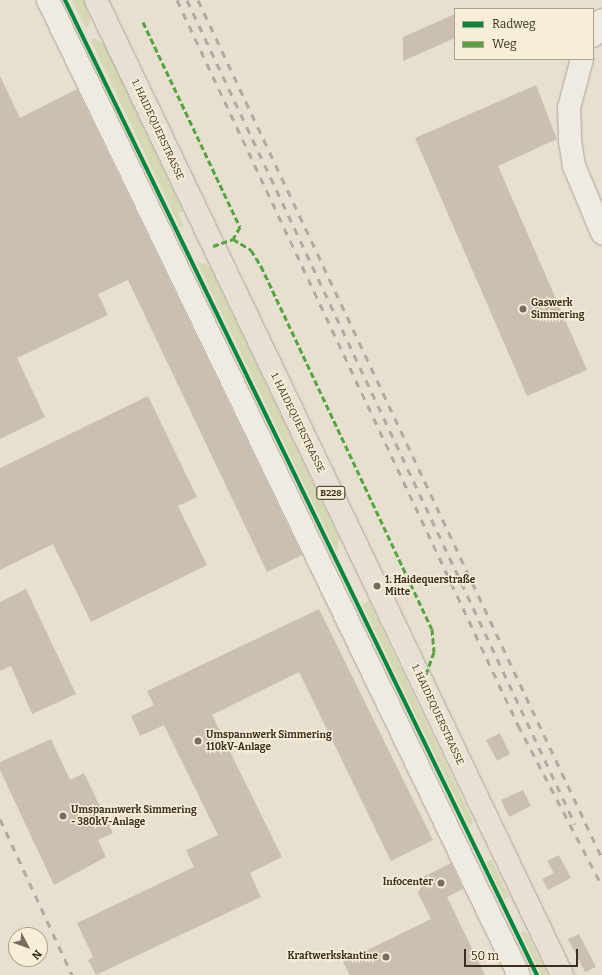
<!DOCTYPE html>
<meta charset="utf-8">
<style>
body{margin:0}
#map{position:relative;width:602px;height:975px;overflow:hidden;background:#e7e0d1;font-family:Bitter,serif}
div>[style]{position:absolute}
.green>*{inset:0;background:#d6d7b3}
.building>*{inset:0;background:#cbbfb2}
.roads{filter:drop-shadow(0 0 1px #ada599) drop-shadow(0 0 1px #ada599)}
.minor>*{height:22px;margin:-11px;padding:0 11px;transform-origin:11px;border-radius:11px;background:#efebe3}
.major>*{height:22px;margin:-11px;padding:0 11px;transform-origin:11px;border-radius:11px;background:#e6e1d4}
.rail>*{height:3px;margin-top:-1.5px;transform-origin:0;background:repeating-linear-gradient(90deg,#afaaa2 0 7px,transparent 0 14px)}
.quiet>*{height:3px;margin-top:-1.5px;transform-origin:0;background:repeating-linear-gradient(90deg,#54a441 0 6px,transparent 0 9px)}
.cycleway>*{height:4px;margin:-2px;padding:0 2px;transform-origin:2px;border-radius:2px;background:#00873e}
.dots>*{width:11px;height:11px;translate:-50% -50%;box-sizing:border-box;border:2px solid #f7eed8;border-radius:50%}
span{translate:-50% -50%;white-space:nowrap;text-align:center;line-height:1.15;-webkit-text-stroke:3px #f7eed8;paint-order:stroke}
.shield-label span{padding:1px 3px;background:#f7eed8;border:1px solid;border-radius:3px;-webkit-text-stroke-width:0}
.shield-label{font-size:9px;color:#3d2e20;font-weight:700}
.street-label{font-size:10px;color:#3d2e20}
.poi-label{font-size:10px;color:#3d2e20;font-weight:700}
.left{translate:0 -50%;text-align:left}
.right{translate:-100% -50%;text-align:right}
.legend{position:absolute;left:454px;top:8px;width:140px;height:52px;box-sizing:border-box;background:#f7eed8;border:1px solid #ada18e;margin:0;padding:5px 7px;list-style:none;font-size:12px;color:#3d2e20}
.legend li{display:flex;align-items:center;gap:8px;height:20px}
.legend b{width:20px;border:1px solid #ada18e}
.north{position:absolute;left:8px;top:927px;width:40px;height:40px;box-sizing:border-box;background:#f7eed8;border:1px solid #ada18e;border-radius:50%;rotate:131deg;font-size:11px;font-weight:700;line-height:16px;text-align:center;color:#3d2e20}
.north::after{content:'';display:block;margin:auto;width:14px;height:18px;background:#786c5e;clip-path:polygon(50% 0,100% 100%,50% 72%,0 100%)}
.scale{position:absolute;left:464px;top:949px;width:114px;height:18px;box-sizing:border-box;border:2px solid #3d2e20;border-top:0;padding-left:5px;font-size:12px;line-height:14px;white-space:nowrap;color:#3d2e20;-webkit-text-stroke:3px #f7eed8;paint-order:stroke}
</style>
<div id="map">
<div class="green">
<div style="clip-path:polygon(72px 0,83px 0,91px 21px,86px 29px)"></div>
<div style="clip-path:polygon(95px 38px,104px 44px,183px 211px,178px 214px,184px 226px,180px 227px,90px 39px)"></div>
<div style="clip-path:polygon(197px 262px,206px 264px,211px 269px,339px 538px,337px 553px)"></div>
<div style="clip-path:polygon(369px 601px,473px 821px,470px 828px,362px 604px)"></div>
<div style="clip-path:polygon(491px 859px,509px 897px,504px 899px,486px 862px)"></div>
<div style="clip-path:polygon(525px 931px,529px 937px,547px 975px,541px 975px,521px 933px)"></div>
</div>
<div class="building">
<div style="clip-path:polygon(455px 14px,455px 38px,403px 61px,403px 37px)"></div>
<div style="clip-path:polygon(0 76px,20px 118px,77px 89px,302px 555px,267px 572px,128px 280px,98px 294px,108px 315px,17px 358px,45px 417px,0 439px)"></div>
<div style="clip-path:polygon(536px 85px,557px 139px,498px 166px,587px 370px,527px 396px,415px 138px)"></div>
<div style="clip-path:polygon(148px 396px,197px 497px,178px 506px,207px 565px,91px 622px,53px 544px,0 570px,0 468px)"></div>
<div style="clip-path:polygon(26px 589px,76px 694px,32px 714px,11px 666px,0 671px,0 602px)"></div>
<div style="clip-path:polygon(319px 609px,433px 840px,391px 861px,299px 672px,212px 715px,282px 857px,250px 873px,261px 897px,96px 975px,88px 960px,93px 957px,77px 923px,194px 867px,186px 850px,218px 835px,164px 725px,140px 736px,131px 716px,154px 705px,147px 691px)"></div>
<div style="clip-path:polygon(500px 733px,510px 754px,497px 761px,486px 740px)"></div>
<div style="clip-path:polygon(51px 739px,70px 780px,84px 773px,113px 833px,98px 840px,106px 857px,54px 885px,0 770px,0 762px)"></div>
<div style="clip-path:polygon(523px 790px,531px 806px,509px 817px,501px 800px)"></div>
<div style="clip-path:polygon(559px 855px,571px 878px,548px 890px,542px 879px,554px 873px,547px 861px)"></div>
<div style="clip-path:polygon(451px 863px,463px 889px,447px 897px,485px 975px,350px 975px,343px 962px,431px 919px,418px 893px,422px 885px,419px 879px)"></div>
<div style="clip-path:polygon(579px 934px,596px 967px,585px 972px,568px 939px)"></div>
</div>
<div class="roads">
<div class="minor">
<div style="left:48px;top:0;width:1083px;rotate:64.22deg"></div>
<div style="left:593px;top:36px;width:18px;rotate:-61deg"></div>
<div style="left:582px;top:59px;width:51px;rotate:104.9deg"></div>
<div style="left:569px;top:108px;width:33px;rotate:88deg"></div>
<div style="left:570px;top:141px;width:25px;rotate:81deg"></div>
<div style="left:574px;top:166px;width:73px;rotate:67.3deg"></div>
</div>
<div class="major">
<div style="left:96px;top:0;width:1081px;rotate:64.45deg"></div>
</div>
</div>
<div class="rail">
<div style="left:177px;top:0;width:801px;rotate:64.81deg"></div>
<div style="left:518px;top:725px;width:182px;rotate:62.4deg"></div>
<div style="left:187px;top:0;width:911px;rotate:64.79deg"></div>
<div style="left:198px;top:0;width:948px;rotate:64.79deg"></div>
<div style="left:0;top:819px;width:172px;rotate:65.2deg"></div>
</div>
<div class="quiet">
<div style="left:143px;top:22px;width:227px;rotate:64.7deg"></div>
<div style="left:240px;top:227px;width:14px;rotate:120deg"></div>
<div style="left:213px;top:246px;width:21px;rotate:-19deg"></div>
<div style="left:233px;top:239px;width:21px;rotate:31deg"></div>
<div style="left:251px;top:250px;width:19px;rotate:58deg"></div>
<div style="left:261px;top:266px;width:401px;rotate:64.8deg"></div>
<div style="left:432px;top:629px;width:23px;rotate:85deg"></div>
<div style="left:434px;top:652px;width:35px;rotate:110deg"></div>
</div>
<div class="cycleway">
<div style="left:65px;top:0;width:1083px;rotate:64.17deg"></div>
</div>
<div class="dots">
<div style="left:523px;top:309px;background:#786c5e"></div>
<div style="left:377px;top:586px;background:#786c5e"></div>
<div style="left:198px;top:741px;background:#786c5e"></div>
<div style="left:63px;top:816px;background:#786c5e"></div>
<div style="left:441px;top:883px;background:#786c5e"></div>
<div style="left:386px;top:957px;background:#786c5e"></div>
</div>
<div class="shield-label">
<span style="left:331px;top:493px">B228</span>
</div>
<div class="street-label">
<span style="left:157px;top:130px;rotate:65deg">1. HAIDEQUERSTRASSE</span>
<span style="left:297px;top:423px;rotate:64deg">1. HAIDEQUERSTRASSE</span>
<span style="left:437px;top:715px;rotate:65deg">1. HAIDEQUERSTRASSE</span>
</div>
<div class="poi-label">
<span class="left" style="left:531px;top:309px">Gaswerk<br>Simmering</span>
<span class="left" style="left:385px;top:586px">1. Haidequerstraße<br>Mitte</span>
<span class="left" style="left:206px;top:741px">Umspannwerk Simmering<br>110kV-Anlage</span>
<span class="left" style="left:71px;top:816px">Umspannwerk Simmering<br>- 380kV-Anlage</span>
<span class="right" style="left:433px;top:883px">Infocenter</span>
<span class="right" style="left:378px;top:957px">Kraftwerkskantine</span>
</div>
<ul class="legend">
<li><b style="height:5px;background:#00873e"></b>Radweg</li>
<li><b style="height:5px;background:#54a441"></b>Weg</li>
</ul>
<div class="north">N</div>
<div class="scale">50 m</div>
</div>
